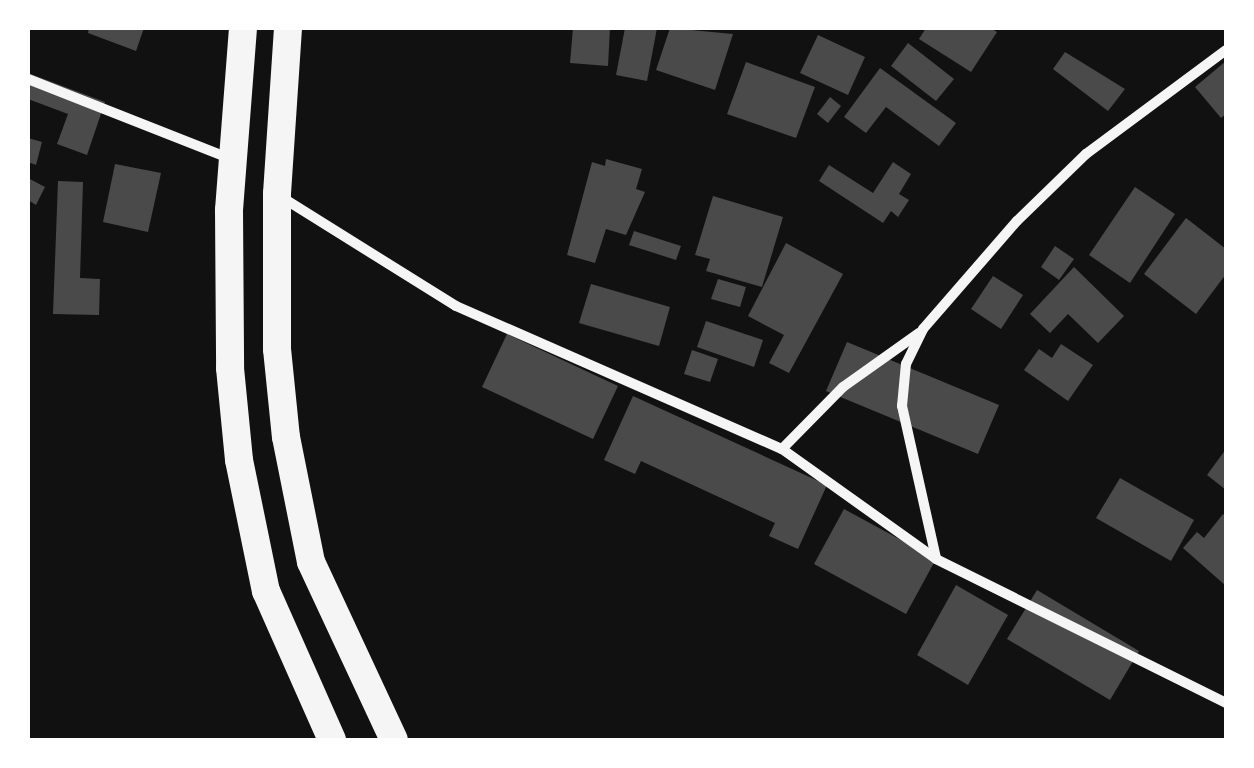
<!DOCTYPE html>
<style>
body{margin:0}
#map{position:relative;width:1254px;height:768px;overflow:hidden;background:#111;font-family:Cabin,sans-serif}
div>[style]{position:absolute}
.building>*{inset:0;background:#4a4a4a}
.minor>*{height:10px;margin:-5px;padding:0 5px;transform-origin:5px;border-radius:5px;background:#f5f5f5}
.trunk>*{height:28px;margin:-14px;padding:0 14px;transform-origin:14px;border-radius:14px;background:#f5f5f5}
span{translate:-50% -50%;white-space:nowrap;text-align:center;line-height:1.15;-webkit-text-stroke:8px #fff;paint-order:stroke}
.frame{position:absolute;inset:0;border:30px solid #fff;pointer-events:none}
</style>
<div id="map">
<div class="building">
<div style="clip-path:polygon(89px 28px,144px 28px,136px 51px,88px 33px)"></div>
<div style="clip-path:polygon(573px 28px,610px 28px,608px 66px,570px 63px)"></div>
<div style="clip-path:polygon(625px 28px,657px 28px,647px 81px,616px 75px)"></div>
<div style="clip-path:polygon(670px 28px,733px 34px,715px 90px,656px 70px)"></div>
<div style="clip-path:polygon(926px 28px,990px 28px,997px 32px,971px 72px,919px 39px)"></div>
<div style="clip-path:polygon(818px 35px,865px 57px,848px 95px,800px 73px)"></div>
<div style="clip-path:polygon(908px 43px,954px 79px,936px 101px,891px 66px)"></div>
<div style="clip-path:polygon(1065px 52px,1125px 89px,1108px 111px,1053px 69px)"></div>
<div style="clip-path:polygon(1226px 61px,1226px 114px,1221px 118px,1195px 87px)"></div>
<div style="clip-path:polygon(746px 62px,815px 87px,796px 138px,727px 114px)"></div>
<div style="clip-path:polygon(880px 68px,956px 123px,939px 146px,886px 107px,866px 133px,844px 117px)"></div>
<div style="clip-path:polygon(28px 73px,105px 102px,87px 155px,57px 144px,68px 114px,28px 99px)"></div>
<div style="clip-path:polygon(830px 97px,841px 106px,828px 123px,817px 114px)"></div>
<div style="clip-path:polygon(28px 138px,42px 142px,36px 165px,28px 162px)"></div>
<div style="clip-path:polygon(606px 159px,642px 169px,636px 189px,645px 192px,626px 235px,606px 229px,595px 263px,567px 255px,592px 162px,605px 166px)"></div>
<div style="clip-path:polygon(893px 162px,911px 174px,899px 194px,909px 200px,898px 217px,891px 211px,883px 223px,819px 181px,829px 165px,873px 193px)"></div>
<div style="clip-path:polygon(115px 164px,161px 173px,148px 232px,103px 222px)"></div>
<div style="clip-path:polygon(28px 178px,45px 187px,36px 205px,28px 200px)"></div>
<div style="clip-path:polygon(58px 181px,83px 182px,80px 278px,100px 279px,99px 315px,53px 314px)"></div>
<div style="clip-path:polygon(1135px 187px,1175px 214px,1130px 283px,1089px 255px)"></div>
<div style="clip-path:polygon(713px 196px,783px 217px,762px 287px,706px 271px,710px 259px,695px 255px)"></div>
<div style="clip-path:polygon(1186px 218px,1226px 249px,1226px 274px,1196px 314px,1144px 274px)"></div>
<div style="clip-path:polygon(634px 231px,681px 246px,676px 260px,629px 245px)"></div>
<div style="clip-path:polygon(786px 243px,843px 274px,789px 373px,769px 363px,784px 335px,748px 316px)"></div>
<div style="clip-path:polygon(1055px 246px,1074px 259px,1059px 280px,1041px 267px)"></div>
<div style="clip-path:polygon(1074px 267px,1124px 316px,1098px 343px,1068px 314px,1050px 333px,1030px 314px)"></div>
<div style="clip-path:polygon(993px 276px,1023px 295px,1001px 329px,971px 309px)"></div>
<div style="clip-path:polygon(718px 279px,746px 287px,740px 307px,711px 299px)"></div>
<div style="clip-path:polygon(591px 284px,670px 307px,659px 346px,579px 323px)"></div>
<div style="clip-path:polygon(706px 321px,763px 340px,754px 367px,697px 347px)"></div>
<div style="clip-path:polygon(507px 334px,618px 386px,593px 439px,482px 387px)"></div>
<div style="clip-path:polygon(847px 342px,999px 405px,978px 454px,826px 391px)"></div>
<div style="clip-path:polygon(1061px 344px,1093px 365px,1068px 401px,1024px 370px,1039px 349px,1052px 358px)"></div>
<div style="clip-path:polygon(692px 350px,718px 359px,710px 382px,684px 374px)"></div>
<div style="clip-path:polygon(633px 396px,827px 485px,798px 549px,769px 536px,775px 523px,641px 461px,635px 474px,604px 460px)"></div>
<div style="clip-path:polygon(1226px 449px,1226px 490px,1207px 475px)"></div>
<div style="clip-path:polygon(1120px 478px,1194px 520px,1171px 561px,1096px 518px)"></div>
<div style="clip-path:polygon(844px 509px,936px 559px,906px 614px,814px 564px)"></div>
<div style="clip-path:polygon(1223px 514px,1226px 517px,1226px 586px,1183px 548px,1197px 532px,1204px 538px)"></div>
<div style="clip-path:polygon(956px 585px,1008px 615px,968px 685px,917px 655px)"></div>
<div style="clip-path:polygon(1037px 590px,1139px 651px,1110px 700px,1007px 639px)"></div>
</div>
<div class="minor">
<div style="left:28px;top:79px;width:218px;rotate:21.5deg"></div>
<div style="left:283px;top:198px;width:204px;rotate:32deg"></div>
<div style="left:456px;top:306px;width:356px;rotate:23.7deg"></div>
<div style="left:782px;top:449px;width:189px;rotate:35.5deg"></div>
<div style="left:936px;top:559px;width:324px;rotate:26.4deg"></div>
<div style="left:782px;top:449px;width:87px;rotate:-45.5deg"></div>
<div style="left:843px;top:387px;width:93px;rotate:-35.4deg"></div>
<div style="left:936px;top:558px;width:156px;rotate:-102.6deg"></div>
<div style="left:902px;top:406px;width:42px;rotate:-84.6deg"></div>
<div style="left:906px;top:364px;width:39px;rotate:-64deg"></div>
<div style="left:923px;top:329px;width:143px;rotate:-49deg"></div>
<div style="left:1017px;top:221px;width:96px;rotate:-44.2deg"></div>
<div style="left:1086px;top:154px;width:174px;rotate:-36.6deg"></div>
</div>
<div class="trunk">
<div style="left:243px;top:28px;width:183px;rotate:94.4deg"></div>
<div style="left:229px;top:210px;width:158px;rotate:89.6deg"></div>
<div style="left:230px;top:368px;width:92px;rotate:84.4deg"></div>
<div style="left:239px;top:460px;width:134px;rotate:78.4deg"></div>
<div style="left:266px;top:591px;width:163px;rotate:66.1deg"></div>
<div style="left:288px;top:28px;width:166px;rotate:93.8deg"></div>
<div style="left:277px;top:194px;width:155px;rotate:90deg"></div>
<div style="left:277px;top:349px;width:88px;rotate:84.2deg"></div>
<div style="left:286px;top:437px;width:127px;rotate:78.7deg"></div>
<div style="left:311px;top:562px;width:196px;rotate:65deg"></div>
</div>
<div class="frame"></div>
</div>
